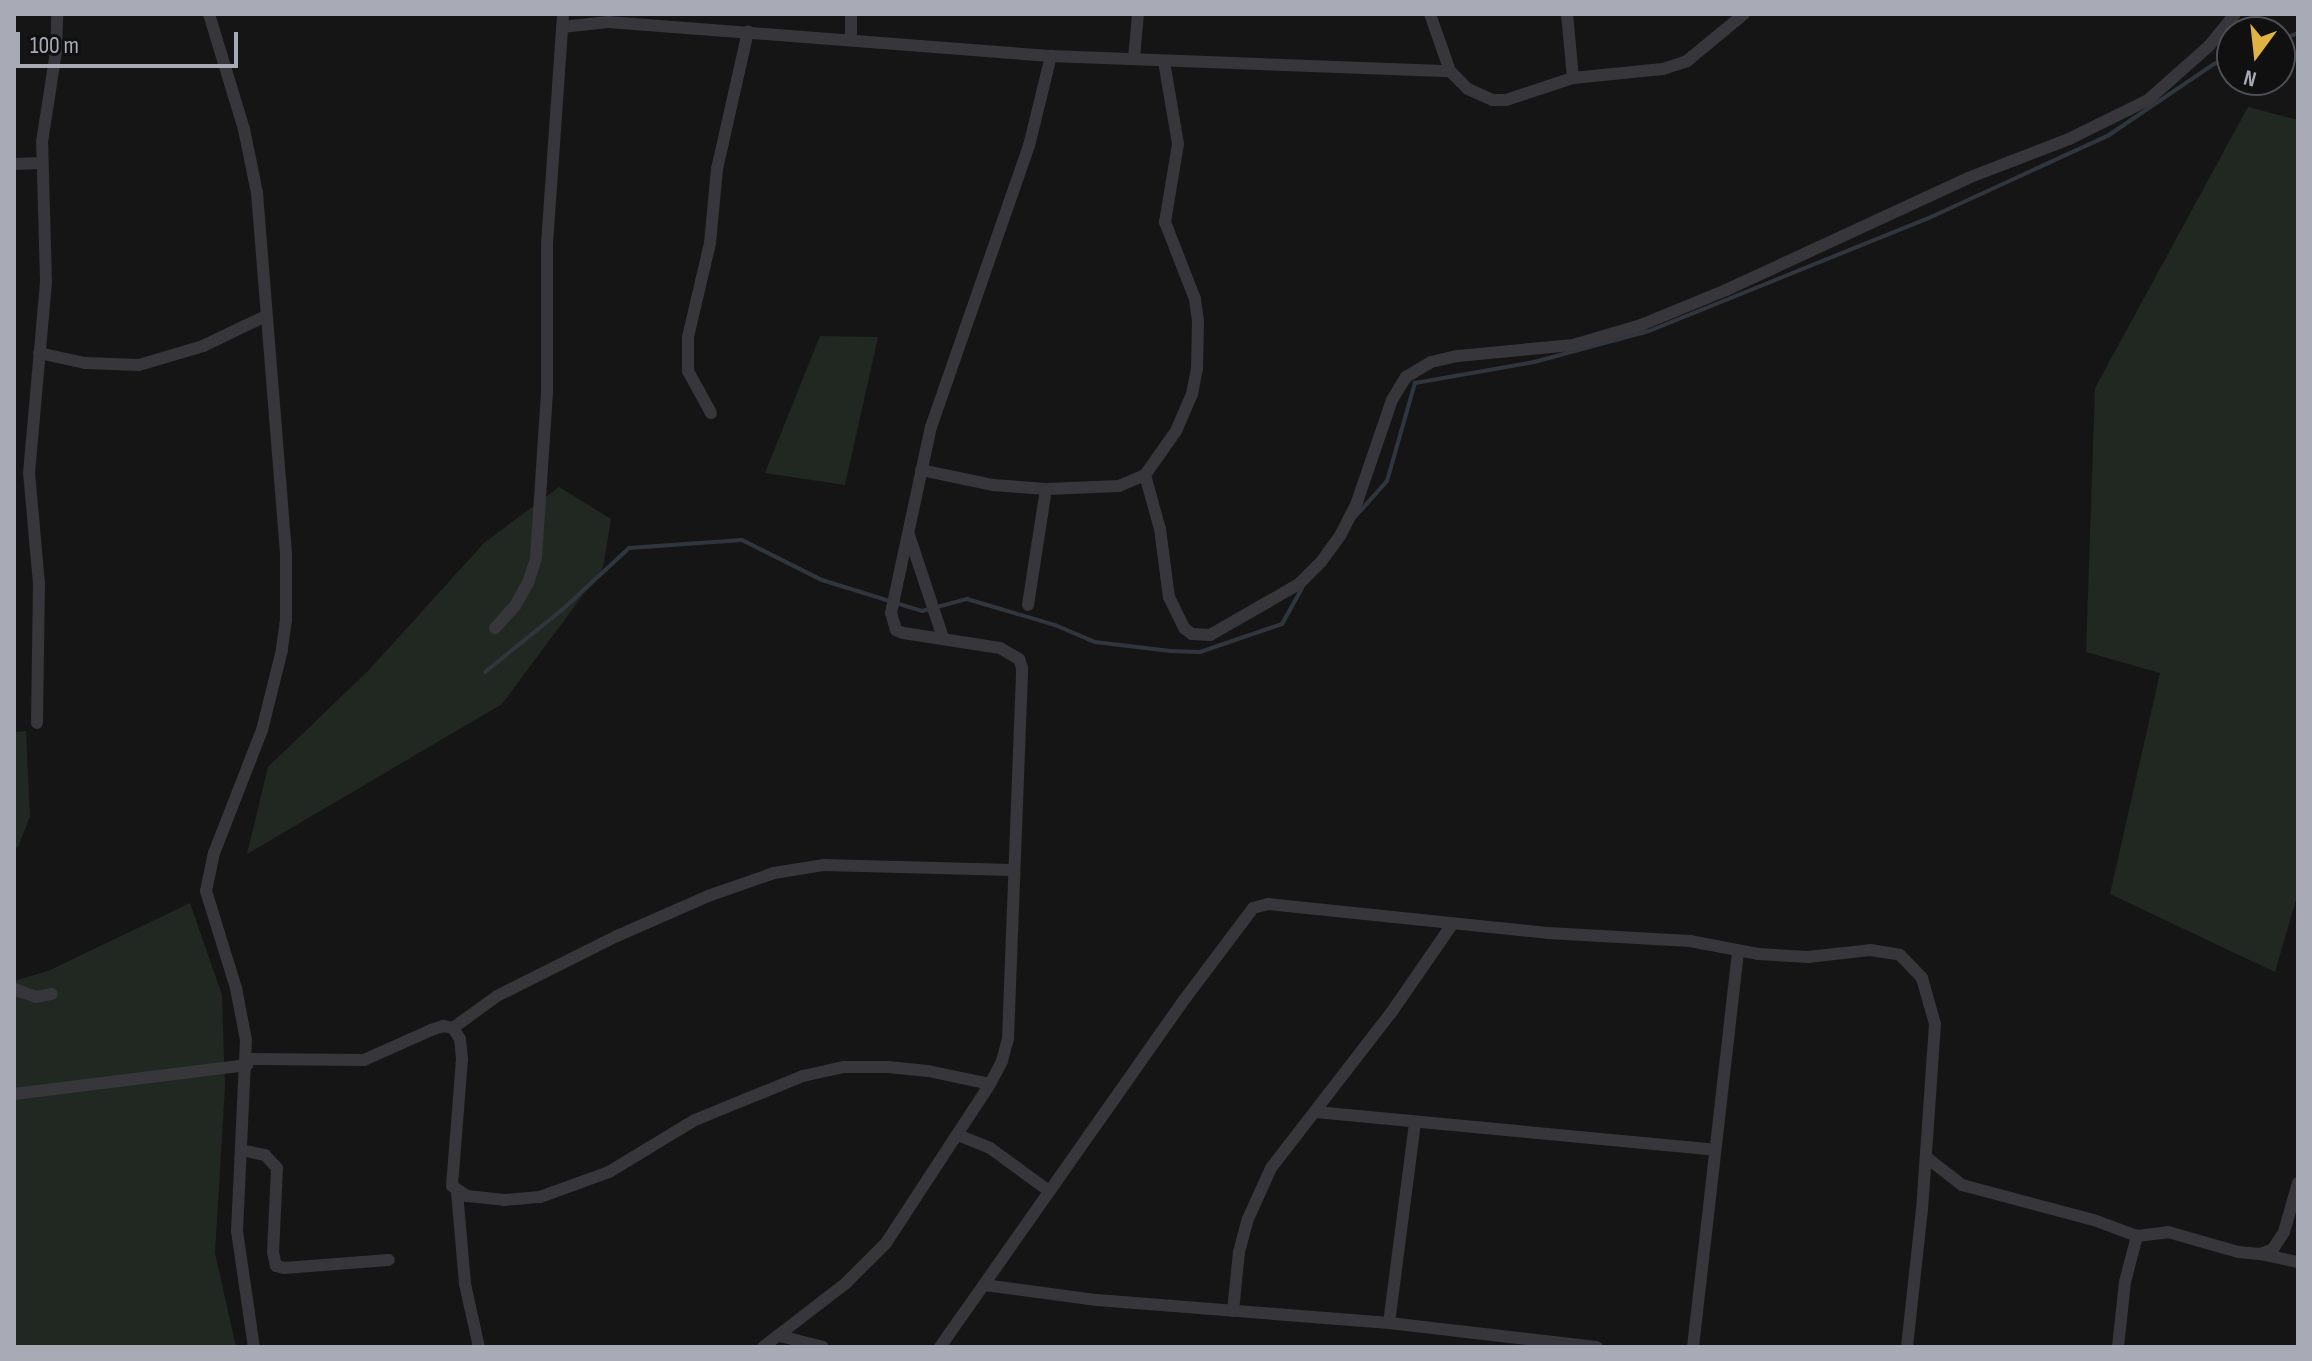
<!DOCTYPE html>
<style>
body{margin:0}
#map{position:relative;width:2312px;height:1361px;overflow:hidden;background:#151516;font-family:"Sofia Sans Condensed",sans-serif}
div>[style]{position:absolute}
.green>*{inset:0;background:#212822}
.stream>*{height:4px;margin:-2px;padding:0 2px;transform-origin:2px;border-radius:2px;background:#2f363e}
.minor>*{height:12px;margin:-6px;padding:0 6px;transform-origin:6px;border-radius:6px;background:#36363b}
span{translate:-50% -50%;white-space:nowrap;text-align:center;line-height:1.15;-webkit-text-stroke:8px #101011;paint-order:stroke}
.frame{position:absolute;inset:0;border:16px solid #a8abb5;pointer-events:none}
.north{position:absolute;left:2216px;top:16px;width:80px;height:80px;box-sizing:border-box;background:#101011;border:2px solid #4d4e53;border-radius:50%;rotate:195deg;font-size:22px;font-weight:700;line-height:32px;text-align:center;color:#a8abb5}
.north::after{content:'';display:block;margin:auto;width:28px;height:36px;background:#e0b243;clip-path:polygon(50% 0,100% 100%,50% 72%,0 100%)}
.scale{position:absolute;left:16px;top:32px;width:222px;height:36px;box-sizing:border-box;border:4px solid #a8abb5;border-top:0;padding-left:10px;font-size:24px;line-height:28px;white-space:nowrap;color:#a8abb5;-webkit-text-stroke:6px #101011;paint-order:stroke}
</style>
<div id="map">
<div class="green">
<div style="clip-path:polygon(2248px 107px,2298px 120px,2298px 893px,2275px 972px,2110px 894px,2160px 673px,2086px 652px,2095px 388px)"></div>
<div style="clip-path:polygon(820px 336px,878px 337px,845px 485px,765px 473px)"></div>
<div style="clip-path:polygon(559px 487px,611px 519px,603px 568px,502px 704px,247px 854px,268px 767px,369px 670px,484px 543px)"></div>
<div style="clip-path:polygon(26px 731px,30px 816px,18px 847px,14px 848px,14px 732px)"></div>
<div style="clip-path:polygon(190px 903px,222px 995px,225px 1087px,215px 1253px,236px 1347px,14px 1347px,14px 981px,48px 971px)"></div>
</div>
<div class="stream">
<div style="left:2280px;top:40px;width:19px;rotate:-21deg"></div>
<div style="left:1355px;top:517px;width:48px;rotate:-48.4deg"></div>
<div style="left:1387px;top:481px;width:102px;rotate:-74.1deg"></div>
<div style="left:1415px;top:383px;width:121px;rotate:-10deg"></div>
<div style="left:1534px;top:362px;width:119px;rotate:-15.1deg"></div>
<div style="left:1649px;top:331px;width:304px;rotate:-22deg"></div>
<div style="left:1931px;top:217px;width:196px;rotate:-24.7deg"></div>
<div style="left:2109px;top:135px;width:127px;rotate:-34.1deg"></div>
<div style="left:2214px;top:64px;width:19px;rotate:-21deg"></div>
<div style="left:485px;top:672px;width:100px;rotate:-38.9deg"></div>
<div style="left:563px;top:609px;width:90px;rotate:-42.7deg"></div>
<div style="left:629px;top:548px;width:113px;rotate:-4deg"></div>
<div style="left:742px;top:540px;width:89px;rotate:26.6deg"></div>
<div style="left:822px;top:580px;width:105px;rotate:17.2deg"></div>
<div style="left:922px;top:611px;width:47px;rotate:-14.9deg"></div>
<div style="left:967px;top:599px;width:92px;rotate:16.5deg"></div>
<div style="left:1055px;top:625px;width:43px;rotate:23deg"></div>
<div style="left:1095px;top:642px;width:76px;rotate:6.8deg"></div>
<div style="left:1170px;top:651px;width:30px;rotate:2deg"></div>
<div style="left:1200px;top:652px;width:87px;rotate:-18.9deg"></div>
<div style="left:1282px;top:624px;width:41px;rotate:-60.9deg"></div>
</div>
<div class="minor">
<div style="left:209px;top:14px;width:120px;rotate:73.1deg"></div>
<div style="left:244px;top:129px;width:65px;rotate:78.5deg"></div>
<div style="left:257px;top:193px;width:362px;rotate:85.4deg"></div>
<div style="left:286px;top:554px;width:66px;rotate:90deg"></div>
<div style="left:286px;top:620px;width:30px;rotate:98deg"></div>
<div style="left:282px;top:650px;width:82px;rotate:104deg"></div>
<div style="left:262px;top:730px;width:132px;rotate:111.3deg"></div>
<div style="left:214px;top:853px;width:39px;rotate:102deg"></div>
<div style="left:206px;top:891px;width:102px;rotate:72.8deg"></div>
<div style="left:236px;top:988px;width:53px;rotate:79.1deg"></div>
<div style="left:246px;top:1040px;width:191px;rotate:92.7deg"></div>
<div style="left:237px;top:1231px;width:117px;rotate:81.7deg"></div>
<div style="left:1430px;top:14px;width:60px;rotate:70.7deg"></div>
<div style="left:1450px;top:71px;width:25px;rotate:45deg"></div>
<div style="left:1468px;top:89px;width:27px;rotate:24deg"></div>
<div style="left:1493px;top:100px;width:13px"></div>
<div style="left:1506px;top:100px;width:71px;rotate:-18.2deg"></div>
<div style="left:1573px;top:78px;width:90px;rotate:-5.7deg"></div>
<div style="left:1663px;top:69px;width:25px;rotate:-18deg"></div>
<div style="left:1687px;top:61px;width:74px;rotate:-39.5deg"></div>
<div style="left:1567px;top:14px;width:64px;rotate:84.6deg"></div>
<div style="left:562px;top:27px;width:46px;rotate:-6.2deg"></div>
<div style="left:608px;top:22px;width:444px;rotate:4.4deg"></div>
<div style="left:1051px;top:56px;width:399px;rotate:2.2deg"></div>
<div style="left:851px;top:38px;width:24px;rotate:-90deg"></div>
<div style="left:1134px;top:58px;width:44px;rotate:-84.8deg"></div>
<div style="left:14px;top:164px;width:28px;rotate:-2deg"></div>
<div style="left:39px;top:353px;width:47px;rotate:12.3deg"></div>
<div style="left:85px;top:363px;width:54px;rotate:2.1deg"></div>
<div style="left:139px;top:365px;width:67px;rotate:-16.5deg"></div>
<div style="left:203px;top:346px;width:70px;rotate:-25.5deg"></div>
<div style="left:711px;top:413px;width:48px;rotate:-118.7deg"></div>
<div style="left:688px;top:371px;width:34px;rotate:-90deg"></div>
<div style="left:688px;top:337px;width:97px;rotate:-76.8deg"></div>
<div style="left:710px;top:243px;width:74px;rotate:-84.6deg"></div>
<div style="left:717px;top:169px;width:141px;rotate:-77.3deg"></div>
<div style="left:921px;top:470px;width:74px;rotate:11.8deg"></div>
<div style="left:993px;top:485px;width:53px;rotate:4.3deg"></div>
<div style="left:1046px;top:489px;width:73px;rotate:-2.4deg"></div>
<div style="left:1119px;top:486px;width:28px;rotate:-23deg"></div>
<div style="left:1145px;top:475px;width:54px;rotate:-54.8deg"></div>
<div style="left:1176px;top:431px;width:40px;rotate:-66.6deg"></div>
<div style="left:1192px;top:394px;width:25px;rotate:-79deg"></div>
<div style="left:1197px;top:369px;width:48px;rotate:-88.8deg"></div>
<div style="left:1198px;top:321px;width:22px;rotate:-98deg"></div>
<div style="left:1195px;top:299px;width:83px;rotate:-111.3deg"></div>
<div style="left:1165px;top:222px;width:79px;rotate:-80.5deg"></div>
<div style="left:1178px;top:144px;width:84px;rotate:-99.6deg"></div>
<div style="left:1145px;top:475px;width:56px;rotate:74.5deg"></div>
<div style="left:1160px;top:529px;width:69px;rotate:82.5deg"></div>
<div style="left:1169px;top:597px;width:34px;rotate:64deg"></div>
<div style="left:1184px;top:628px;width:10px;rotate:37deg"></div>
<div style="left:1192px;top:634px;width:18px;rotate:3deg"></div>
<div style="left:1210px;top:635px;width:103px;rotate:-29.8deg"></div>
<div style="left:1299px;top:584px;width:31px;rotate:-45deg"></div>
<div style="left:1321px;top:562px;width:34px;rotate:-54deg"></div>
<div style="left:1341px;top:534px;width:36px;rotate:-63deg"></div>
<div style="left:1357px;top:502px;width:108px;rotate:-71.1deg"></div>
<div style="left:1392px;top:400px;width:27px;rotate:-59deg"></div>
<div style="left:1406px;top:377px;width:29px;rotate:-31deg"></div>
<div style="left:1431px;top:362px;width:28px;rotate:-13deg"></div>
<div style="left:1458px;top:356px;width:116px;rotate:-5.5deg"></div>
<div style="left:1573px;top:345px;width:71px;rotate:-16.4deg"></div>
<div style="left:1641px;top:325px;width:92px;rotate:-22.4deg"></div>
<div style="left:1726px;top:290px;width:267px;rotate:-24.8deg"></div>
<div style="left:1968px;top:178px;width:108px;rotate:-21.1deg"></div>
<div style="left:2069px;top:139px;width:88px;rotate:-26.3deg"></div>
<div style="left:2148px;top:100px;width:81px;rotate:-41.5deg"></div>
<div style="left:2209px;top:46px;width:41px;rotate:-50.9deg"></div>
<div style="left:909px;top:535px;width:108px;rotate:71.7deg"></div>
<div style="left:1028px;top:605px;width:117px;rotate:-81.2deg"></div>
<div style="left:495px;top:628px;width:30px;rotate:-48deg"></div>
<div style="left:515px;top:606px;width:26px;rotate:-61deg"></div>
<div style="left:528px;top:583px;width:26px;rotate:-72deg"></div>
<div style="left:536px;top:558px;width:164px;rotate:-86.2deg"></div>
<div style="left:547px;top:394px;width:150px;rotate:-90deg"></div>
<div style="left:547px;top:244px;width:231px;rotate:-86deg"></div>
<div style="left:37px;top:723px;width:139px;rotate:-89.2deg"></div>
<div style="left:39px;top:584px;width:111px;rotate:-95.1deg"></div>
<div style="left:29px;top:473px;width:193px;rotate:-84.9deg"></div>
<div style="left:46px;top:281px;width:139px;rotate:-91.6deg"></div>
<div style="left:42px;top:142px;width:91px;rotate:-81.2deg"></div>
<div style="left:56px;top:52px;width:38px;rotate:-88deg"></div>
<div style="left:14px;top:989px;width:23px;rotate:20deg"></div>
<div style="left:36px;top:997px;width:16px;rotate:-11deg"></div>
<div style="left:453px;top:1028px;width:54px;rotate:-36deg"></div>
<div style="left:497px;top:996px;width:134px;rotate:-26.6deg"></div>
<div style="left:617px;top:936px;width:99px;rotate:-23.7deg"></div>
<div style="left:708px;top:896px;width:70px;rotate:-19.2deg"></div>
<div style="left:774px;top:873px;width:51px;rotate:-9.1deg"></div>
<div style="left:824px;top:865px;width:188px;rotate:1.5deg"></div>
<div style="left:247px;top:1059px;width:117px;rotate:0.5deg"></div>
<div style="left:364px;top:1060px;width:73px;rotate:-24.1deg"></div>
<div style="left:431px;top:1030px;width:13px;rotate:-18deg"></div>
<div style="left:443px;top:1026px;width:10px;rotate:11deg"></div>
<div style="left:453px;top:1028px;width:13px;rotate:58deg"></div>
<div style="left:460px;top:1039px;width:20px;rotate:84deg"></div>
<div style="left:462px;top:1059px;width:127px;rotate:94.5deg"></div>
<div style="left:452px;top:1186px;width:18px;rotate:34deg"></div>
<div style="left:467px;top:1196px;width:37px;rotate:6deg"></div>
<div style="left:504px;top:1200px;width:36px;rotate:-5deg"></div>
<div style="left:540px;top:1197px;width:73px;rotate:-19.9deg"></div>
<div style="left:609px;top:1172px;width:100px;rotate:-31.2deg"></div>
<div style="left:695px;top:1120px;width:117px;rotate:-22.2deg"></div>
<div style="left:803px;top:1076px;width:42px;rotate:-12.4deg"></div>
<div style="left:844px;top:1067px;width:44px"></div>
<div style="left:888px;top:1067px;width:40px;rotate:5.7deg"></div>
<div style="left:928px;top:1071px;width:63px;rotate:11.8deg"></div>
<div style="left:14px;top:1094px;width:235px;rotate:-7.1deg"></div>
<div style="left:1316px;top:1112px;width:401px;rotate:5.4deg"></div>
<div style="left:958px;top:1135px;width:35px;rotate:22deg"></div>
<div style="left:990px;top:1148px;width:73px;rotate:36.1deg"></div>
<div style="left:241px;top:1150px;width:25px;rotate:12deg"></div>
<div style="left:265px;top:1155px;width:18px;rotate:47deg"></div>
<div style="left:277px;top:1168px;width:84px;rotate:92.7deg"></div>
<div style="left:273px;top:1252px;width:14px;rotate:78deg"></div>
<div style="left:276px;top:1266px;width:8px;rotate:14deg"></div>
<div style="left:284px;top:1268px;width:105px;rotate:-4.4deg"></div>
<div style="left:1926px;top:1157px;width:46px;rotate:37.9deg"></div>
<div style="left:1962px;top:1185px;width:137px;rotate:14.9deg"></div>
<div style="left:2094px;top:1220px;width:46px;rotate:20.4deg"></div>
<div style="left:457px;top:1192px;width:92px;rotate:85deg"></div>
<div style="left:465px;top:1284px;width:65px;rotate:77.5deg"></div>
<div style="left:2260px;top:1254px;width:39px;rotate:12deg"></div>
<div style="left:984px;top:1285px;width:114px;rotate:7.6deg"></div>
<div style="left:1097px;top:1300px;width:293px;rotate:4.5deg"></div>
<div style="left:1389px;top:1323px;width:209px;rotate:6.6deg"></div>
<div style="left:1233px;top:1311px;width:59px;rotate:-84.2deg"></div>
<div style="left:1239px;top:1252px;width:34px;rotate:-75deg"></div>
<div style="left:1248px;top:1219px;width:56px;rotate:-65.7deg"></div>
<div style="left:1271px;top:1168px;width:196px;rotate:-52.3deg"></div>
<div style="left:1391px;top:1013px;width:109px;rotate:-55.4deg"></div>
<div style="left:1389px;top:1323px;width:202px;rotate:-82.6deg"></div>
<div style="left:780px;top:1336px;width:44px;rotate:14.3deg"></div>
<div style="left:763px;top:1347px;width:105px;rotate:-37.6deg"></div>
<div style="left:846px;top:1283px;width:57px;rotate:-45deg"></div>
<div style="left:886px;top:1243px;width:190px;rotate:-56.8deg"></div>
<div style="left:990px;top:1084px;width:26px;rotate:-62deg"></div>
<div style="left:1002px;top:1061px;width:24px;rotate:-75deg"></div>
<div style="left:1008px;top:1038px;width:370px;rotate:-87.8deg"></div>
<div style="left:1022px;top:668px;width:9px;rotate:-108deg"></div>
<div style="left:1019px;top:659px;width:22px;rotate:-150deg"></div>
<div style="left:1000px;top:648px;width:98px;rotate:-171.2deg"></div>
<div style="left:903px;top:633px;width:8px;rotate:-157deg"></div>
<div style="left:896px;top:630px;width:18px;rotate:-106deg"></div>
<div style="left:891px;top:613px;width:190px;rotate:-77.9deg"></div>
<div style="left:931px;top:427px;width:298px;rotate:-70.8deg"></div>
<div style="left:1029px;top:146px;width:93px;rotate:-76.3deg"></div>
<div style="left:940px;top:1347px;width:419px;rotate:-54.9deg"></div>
<div style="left:1181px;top:1004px;width:120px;rotate:-53.1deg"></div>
<div style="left:1253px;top:908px;width:16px;rotate:-15deg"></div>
<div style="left:1268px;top:904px;width:281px;rotate:5.9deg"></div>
<div style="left:1548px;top:933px;width:142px;rotate:3.2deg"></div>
<div style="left:1690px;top:941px;width:69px;rotate:10.8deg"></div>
<div style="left:1758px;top:954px;width:50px;rotate:3.4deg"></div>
<div style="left:1808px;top:957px;width:62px;rotate:-6.4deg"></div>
<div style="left:1870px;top:950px;width:30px;rotate:9deg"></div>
<div style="left:1900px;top:955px;width:32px;rotate:46deg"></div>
<div style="left:1922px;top:978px;width:48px;rotate:74.2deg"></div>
<div style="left:1935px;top:1024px;width:185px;rotate:94deg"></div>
<div style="left:1922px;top:1209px;width:139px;rotate:96.2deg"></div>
<div style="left:1693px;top:1347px;width:398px;rotate:-83.5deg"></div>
<div style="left:2118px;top:1347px;width:65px;rotate:-83.9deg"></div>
<div style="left:2125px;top:1282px;width:48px;rotate:-75.4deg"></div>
<div style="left:2137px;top:1236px;width:31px;rotate:-7deg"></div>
<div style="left:2168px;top:1232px;width:73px;rotate:15.9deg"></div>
<div style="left:2238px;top:1252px;width:22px;rotate:5deg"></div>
<div style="left:2260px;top:1254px;width:14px;rotate:-21deg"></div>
<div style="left:2273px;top:1249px;width:20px;rotate:-57deg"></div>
<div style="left:2284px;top:1232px;width:51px;rotate:-74.1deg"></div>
</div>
<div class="frame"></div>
<div class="north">N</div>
<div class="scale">100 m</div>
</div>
